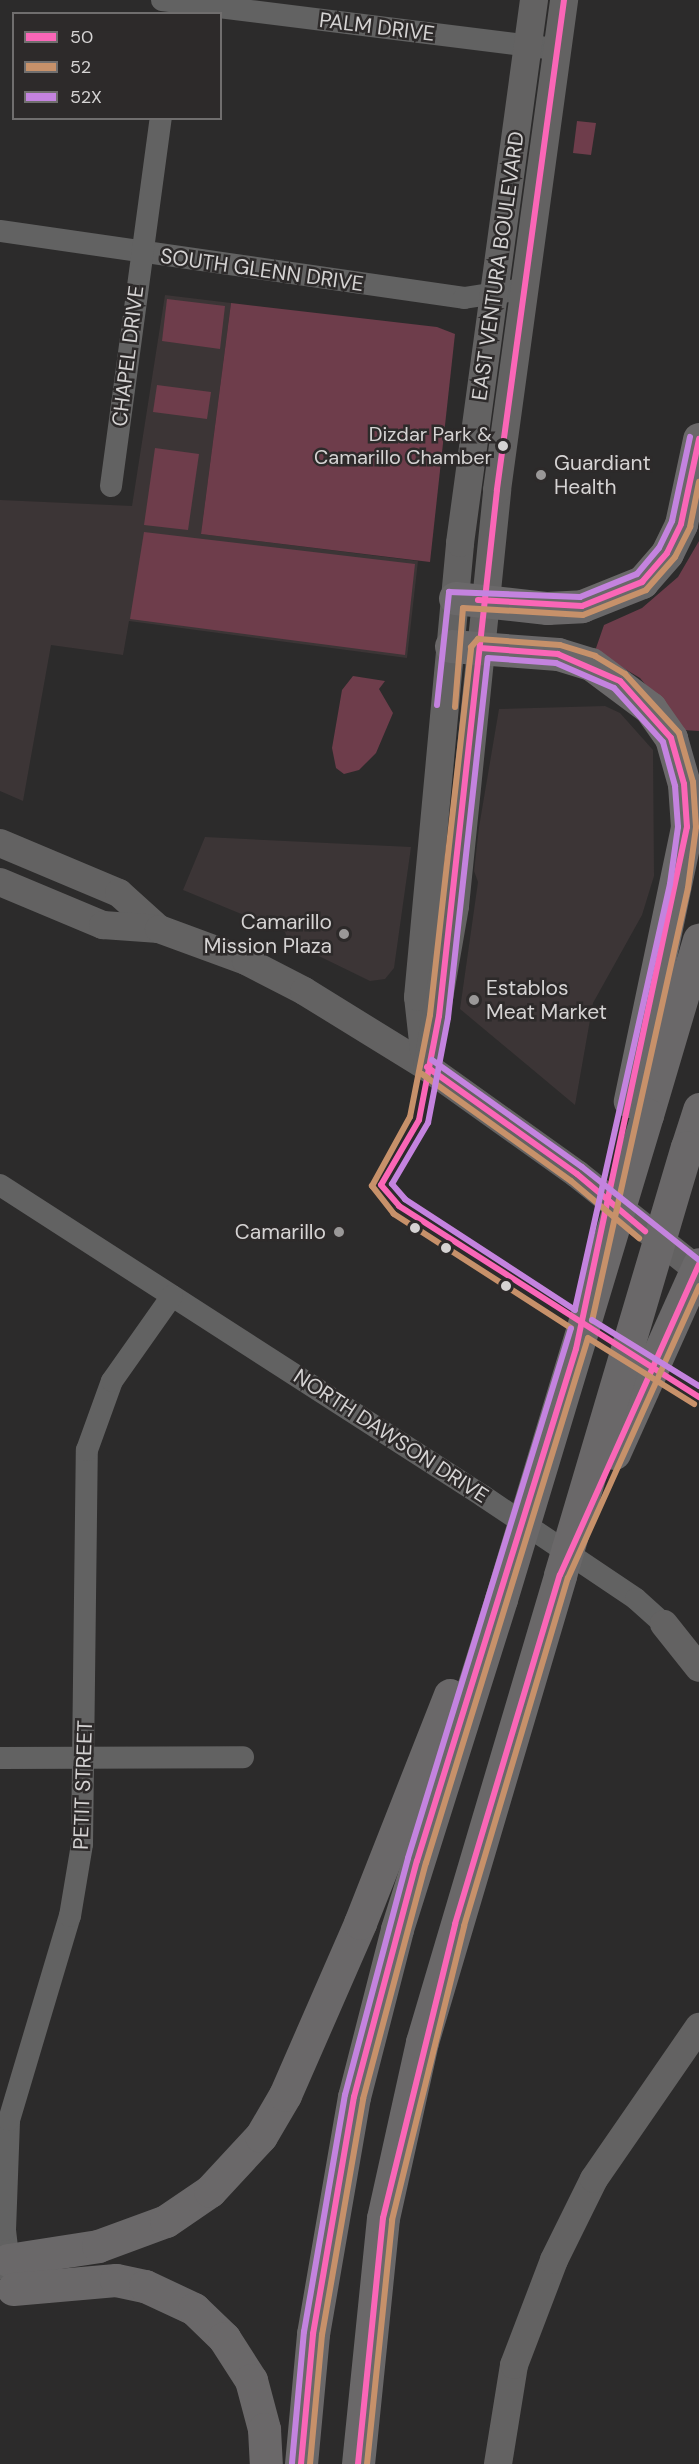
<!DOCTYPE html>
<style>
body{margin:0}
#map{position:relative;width:699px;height:2464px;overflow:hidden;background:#2c2b2b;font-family:"DM Sans",sans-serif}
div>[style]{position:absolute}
.built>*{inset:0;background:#3c3536}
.green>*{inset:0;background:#6e3d4b}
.minor>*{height:22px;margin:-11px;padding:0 11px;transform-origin:11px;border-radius:11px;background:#626262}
.major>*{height:28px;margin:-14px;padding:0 14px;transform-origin:14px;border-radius:14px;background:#636262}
.highway>*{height:33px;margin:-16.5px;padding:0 16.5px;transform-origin:16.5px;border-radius:16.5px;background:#6a6869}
.highway-bridge>*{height:33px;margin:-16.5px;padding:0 16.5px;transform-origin:16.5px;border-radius:16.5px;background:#6a6869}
.bus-1>*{height:6px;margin:-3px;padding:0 3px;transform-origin:3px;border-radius:3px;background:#fa66b7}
.bus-2>*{height:6px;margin:-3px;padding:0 3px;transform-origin:3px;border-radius:3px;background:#c7916a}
.bus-3>*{height:6px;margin:-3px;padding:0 3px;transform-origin:3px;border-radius:3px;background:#c483df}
.dots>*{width:16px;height:16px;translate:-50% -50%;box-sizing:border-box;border:3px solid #2d2a2a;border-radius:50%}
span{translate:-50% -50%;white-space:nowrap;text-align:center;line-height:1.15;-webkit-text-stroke:5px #2d2a2a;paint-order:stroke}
.bus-label{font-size:20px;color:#d5d3d3}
.right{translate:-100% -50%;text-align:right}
.street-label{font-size:21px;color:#d5d3d3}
.poi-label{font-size:21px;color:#d5d3d3}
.left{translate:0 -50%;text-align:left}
.legend{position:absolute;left:12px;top:12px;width:210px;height:108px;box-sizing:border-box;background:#2d2a2a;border:2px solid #706e6e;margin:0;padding:8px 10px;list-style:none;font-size:18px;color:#d5d3d3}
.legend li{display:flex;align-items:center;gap:12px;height:30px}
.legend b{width:30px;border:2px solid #706e6e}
</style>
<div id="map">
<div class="built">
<div style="clip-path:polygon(165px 295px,231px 303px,201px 534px,418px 561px,407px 658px,129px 621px,123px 655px,51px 645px,23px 801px,0 791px,0 500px,132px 506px)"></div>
<div style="clip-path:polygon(605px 706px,620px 713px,653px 750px,654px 876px,642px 915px,593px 1003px,575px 1105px,460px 1009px,478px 882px,474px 871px,479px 827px,499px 709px)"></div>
<div style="clip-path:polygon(205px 837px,411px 847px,394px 968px,385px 979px,370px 981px,288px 941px,285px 932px,183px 890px)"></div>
</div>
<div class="green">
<div style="clip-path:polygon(577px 121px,596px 123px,591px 155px,573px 153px)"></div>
<div style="clip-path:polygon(167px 299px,225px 306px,220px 349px,162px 341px)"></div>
<div style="clip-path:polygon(231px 303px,437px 327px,455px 334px,430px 562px,201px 534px)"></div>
<div style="clip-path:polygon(157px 385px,211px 392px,207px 419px,153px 412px)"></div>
<div style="clip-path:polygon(155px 448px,199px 454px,188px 530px,144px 525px)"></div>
<div style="clip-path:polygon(144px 532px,415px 564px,405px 655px,130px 619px)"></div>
<div style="clip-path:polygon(699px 541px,699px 731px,683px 730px,640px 678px,595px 651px,604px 625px,642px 608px,678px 577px)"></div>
<div style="clip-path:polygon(353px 676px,385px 681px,379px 689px,393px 713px,376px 753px,359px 770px,344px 774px,336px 768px,332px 748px,342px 690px)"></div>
</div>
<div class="minor">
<div style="left:162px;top:0;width:386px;rotate:7.1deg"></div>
<div style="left:0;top:231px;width:469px;rotate:8.2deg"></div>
<div style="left:464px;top:298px;width:60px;rotate:-8.7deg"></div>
<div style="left:111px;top:486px;width:371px;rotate:-82.3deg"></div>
<div style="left:0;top:1185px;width:574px;rotate:32.78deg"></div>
<div style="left:483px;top:1496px;width:184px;rotate:33.9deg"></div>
<div style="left:636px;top:1599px;width:38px;rotate:42deg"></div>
<div style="left:0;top:1758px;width:243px;rotate:-0.2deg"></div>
<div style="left:10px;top:2274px;width:44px;rotate:-96.5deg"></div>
<div style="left:5px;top:2230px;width:110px;rotate:-87.9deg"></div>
<div style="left:9px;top:2120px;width:213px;rotate:-73.4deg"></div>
<div style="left:70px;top:1916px;width:73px;rotate:-80.5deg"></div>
<div style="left:82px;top:1844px;width:394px;rotate:-89.3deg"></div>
<div style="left:87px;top:1450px;width:73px;rotate:-70.1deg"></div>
<div style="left:112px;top:1381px;width:104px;rotate:-54.8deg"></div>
</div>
<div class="major">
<div style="left:0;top:843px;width:129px;rotate:22.8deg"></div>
<div style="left:119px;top:893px;width:54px;rotate:42deg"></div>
<div style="left:0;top:882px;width:112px;rotate:22.7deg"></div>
<div style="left:103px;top:925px;width:56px;rotate:4.1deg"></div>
<div style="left:159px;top:929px;width:93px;rotate:20.2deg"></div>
<div style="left:246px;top:961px;width:65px;rotate:27.3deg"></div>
<div style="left:304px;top:991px;width:145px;rotate:31.7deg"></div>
<div style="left:427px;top:1067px;width:184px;rotate:35.5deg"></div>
<div style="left:577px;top:1174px;width:156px;rotate:38.5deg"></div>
<div style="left:424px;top:1051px;width:54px;rotate:-96.3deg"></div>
<div style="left:418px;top:997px;width:456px;rotate:-84.7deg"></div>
<div style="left:460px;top:543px;width:548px;rotate:-82.24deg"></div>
<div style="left:427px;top:1067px;width:163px;rotate:-80.1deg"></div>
<div style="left:455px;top:906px;width:418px;rotate:-84.2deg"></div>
<div style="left:497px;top:490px;width:495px;rotate:-82.2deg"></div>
<div style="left:664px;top:1624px;width:56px;rotate:51.5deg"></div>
<div style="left:498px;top:2464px;width:100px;rotate:-80.8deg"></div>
<div style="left:514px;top:2365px;width:112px;rotate:-69.1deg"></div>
<div style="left:554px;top:2260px;width:90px;rotate:-63.7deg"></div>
<div style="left:594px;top:2179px;width:185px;rotate:-55.4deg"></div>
</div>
<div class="highway">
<div style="left:455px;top:598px;width:93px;rotate:6.2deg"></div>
<div style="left:547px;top:608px;width:35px;rotate:-3deg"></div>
<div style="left:582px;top:606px;width:65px;rotate:-21.8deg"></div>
<div style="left:642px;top:582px;width:38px;rotate:-49deg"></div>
<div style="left:667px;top:553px;width:32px;rotate:-64deg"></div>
<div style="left:681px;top:524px;width:87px;rotate:-78deg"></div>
<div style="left:451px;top:646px;width:107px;rotate:4.3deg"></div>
<div style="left:558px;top:654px;width:34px;rotate:17deg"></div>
<div style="left:591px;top:664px;width:74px;rotate:36.7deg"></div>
<div style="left:650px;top:708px;width:37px;rotate:55deg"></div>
<div style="left:671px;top:738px;width:48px;rotate:74.2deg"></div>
<div style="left:684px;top:784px;width:43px;rotate:86deg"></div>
<div style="left:687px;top:827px;width:280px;rotate:101.8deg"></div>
<div style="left:647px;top:1115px;width:183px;rotate:-73.5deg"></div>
<div style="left:687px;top:1147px;width:40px;rotate:-72deg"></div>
<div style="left:8px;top:2260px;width:91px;rotate:-8.8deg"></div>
<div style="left:98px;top:2246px;width:72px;rotate:-20.2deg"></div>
<div style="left:166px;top:2221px;width:53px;rotate:-34.3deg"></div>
<div style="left:210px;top:2191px;width:75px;rotate:-47.2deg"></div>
<div style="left:261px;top:2136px;width:48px;rotate:-59.7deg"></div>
<div style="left:285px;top:2095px;width:188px;rotate:-66.4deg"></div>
<div style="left:360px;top:1923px;width:245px;rotate:-68.5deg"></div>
<div style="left:13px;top:2289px;width:103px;rotate:-5deg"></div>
<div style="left:116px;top:2280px;width:30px;rotate:12deg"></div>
<div style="left:145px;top:2286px;width:54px;rotate:25.1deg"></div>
<div style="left:194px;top:2309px;width:42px;rotate:44deg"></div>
<div style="left:224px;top:2338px;width:50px;rotate:57.3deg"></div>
<div style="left:251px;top:2380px;width:51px;rotate:75.1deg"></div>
<div style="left:264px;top:2429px;width:35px;rotate:87deg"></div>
<div style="left:301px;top:2464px;width:131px;rotate:-84.7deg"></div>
<div style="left:313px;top:2334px;width:241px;rotate:-80.2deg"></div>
<div style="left:354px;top:2097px;width:173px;rotate:-75.6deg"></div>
<div style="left:397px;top:1929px;width:346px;rotate:-72.5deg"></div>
<div style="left:358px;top:2464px;width:247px;rotate:-84.2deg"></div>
<div style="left:383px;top:2218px;width:180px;rotate:-77.5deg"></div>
<div style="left:422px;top:2042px;width:487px;rotate:-73.5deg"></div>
</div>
<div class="highway-bridge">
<div style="left:614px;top:1453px;width:207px;rotate:-65.8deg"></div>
<div style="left:560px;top:1575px;width:446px;rotate:-73.5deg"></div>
<div style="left:501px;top:1599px;width:506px;rotate:-73.21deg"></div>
</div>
<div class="bus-1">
<div style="left:564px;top:0;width:495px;rotate:97.8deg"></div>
<div style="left:497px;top:490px;width:529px;rotate:96.29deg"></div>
<div style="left:439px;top:1016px;width:106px;rotate:100.9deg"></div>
<div style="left:419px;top:1120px;width:75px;rotate:120.3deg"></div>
<div style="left:381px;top:1185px;width:28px;rotate:49deg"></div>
<div style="left:399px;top:1206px;width:356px;rotate:32.5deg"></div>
<div style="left:478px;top:600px;width:104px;rotate:3.3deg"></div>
<div style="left:582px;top:606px;width:65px;rotate:-21.8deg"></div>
<div style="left:642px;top:582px;width:38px;rotate:-49deg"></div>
<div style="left:667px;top:553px;width:32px;rotate:-64deg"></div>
<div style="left:681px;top:524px;width:87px;rotate:-78deg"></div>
<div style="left:427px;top:1067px;width:184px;rotate:35.5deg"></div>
<div style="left:577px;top:1174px;width:89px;rotate:40deg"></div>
<div style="left:301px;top:2464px;width:131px;rotate:-84.7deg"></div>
<div style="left:313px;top:2334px;width:241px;rotate:-80.2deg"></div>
<div style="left:354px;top:2097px;width:244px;rotate:-75.1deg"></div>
<div style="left:417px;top:1861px;width:536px;rotate:-72.75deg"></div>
<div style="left:576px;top:1349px;width:534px;rotate:-78deg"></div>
<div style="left:687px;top:827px;width:43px;rotate:-94deg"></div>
<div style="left:684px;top:784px;width:48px;rotate:-105.8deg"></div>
<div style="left:671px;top:738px;width:76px;rotate:-131.8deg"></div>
<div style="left:620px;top:681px;width:68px;rotate:-156.5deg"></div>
<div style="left:558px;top:654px;width:78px;rotate:-175.6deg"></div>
<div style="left:358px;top:2464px;width:247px;rotate:-84.2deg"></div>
<div style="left:383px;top:2218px;width:303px;rotate:-76.2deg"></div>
<div style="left:455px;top:1924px;width:364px;rotate:-73.3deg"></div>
<div style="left:560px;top:1575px;width:341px;rotate:-65.9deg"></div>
</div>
<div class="bus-2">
<div style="left:455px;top:707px;width:99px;rotate:-85.4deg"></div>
<div style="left:463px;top:608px;width:120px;rotate:3.3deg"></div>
<div style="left:583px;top:615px;width:68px;rotate:-21.6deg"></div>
<div style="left:646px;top:590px;width:44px;rotate:-48.7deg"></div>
<div style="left:675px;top:557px;width:34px;rotate:-63deg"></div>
<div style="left:690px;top:527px;width:46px;rotate:-78.7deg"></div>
<div style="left:422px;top:1074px;width:183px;rotate:35.7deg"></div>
<div style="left:571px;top:1181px;width:89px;rotate:40deg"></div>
<div style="left:571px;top:1328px;width:211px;rotate:-147.2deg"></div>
<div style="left:394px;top:1214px;width:36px;rotate:-128deg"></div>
<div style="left:372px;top:1186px;width:79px;rotate:-61.2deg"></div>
<div style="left:410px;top:1117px;width:104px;rotate:-78.9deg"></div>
<div style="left:430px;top:1015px;width:370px;rotate:-83.6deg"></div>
<div style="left:471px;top:647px;width:11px;rotate:-49deg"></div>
<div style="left:478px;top:639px;width:82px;rotate:4.2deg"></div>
<div style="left:560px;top:645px;width:37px;rotate:17deg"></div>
<div style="left:595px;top:656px;width:35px;rotate:31deg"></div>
<div style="left:625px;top:674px;width:80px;rotate:47.5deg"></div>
<div style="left:679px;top:733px;width:51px;rotate:74.1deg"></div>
<div style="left:693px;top:782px;width:45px;rotate:86.2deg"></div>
<div style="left:696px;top:827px;width:62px;rotate:97.5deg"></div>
<div style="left:688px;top:888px;width:443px;rotate:102.5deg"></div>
<div style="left:310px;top:2464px;width:130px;rotate:-84.7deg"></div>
<div style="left:322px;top:2335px;width:240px;rotate:-80.1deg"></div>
<div style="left:363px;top:2099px;width:244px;rotate:-75.1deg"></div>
<div style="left:426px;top:1863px;width:549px;rotate:-72.85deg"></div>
<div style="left:588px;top:1338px;width:125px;rotate:31.9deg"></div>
<div style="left:367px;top:2464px;width:245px;rotate:-84.1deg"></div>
<div style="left:392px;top:2220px;width:303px;rotate:-76.2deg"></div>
<div style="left:464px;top:1926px;width:363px;rotate:-73.4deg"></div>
<div style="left:568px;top:1578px;width:320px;rotate:-65.8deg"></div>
</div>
<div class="bus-3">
<div style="left:488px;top:658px;width:68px;rotate:4.2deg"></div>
<div style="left:556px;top:663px;width:63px;rotate:23.3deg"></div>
<div style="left:614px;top:688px;width:73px;rotate:47.8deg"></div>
<div style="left:663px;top:742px;width:46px;rotate:74.7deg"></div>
<div style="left:675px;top:786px;width:41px;rotate:85.8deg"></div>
<div style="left:678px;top:827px;width:58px;rotate:98deg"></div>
<div style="left:670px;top:884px;width:436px;rotate:102.6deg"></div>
<div style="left:575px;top:1310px;width:203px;rotate:-146.9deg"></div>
<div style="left:405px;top:1199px;width:20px;rotate:-131deg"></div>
<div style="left:392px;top:1184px;width:71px;rotate:-59.5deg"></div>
<div style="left:428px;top:1123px;width:107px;rotate:-79.2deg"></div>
<div style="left:448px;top:1018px;width:362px;rotate:-83.7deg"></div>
<div style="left:437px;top:705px;width:114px;rotate:-83.9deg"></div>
<div style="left:449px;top:592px;width:131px;rotate:2.2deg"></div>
<div style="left:580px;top:597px;width:61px;rotate:-22deg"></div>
<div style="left:637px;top:574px;width:34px;rotate:-50deg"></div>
<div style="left:659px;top:548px;width:30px;rotate:-64deg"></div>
<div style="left:672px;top:521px;width:86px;rotate:-77.9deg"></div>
<div style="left:432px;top:1060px;width:184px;rotate:35.5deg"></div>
<div style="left:582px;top:1167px;width:149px;rotate:38.5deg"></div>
<div style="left:592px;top:1320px;width:126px;rotate:31.7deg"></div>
<div style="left:292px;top:2463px;width:132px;rotate:-84.8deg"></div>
<div style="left:304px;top:2332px;width:241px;rotate:-80.2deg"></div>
<div style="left:345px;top:2095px;width:245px;rotate:-75.1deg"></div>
<div style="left:408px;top:1858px;width:554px;rotate:-72.9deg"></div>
</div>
<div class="dots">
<div style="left:503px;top:446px;background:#d5d3d3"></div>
<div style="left:541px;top:475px;background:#9a9898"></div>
<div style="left:344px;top:934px;background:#9a9898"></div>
<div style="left:474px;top:1000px;background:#9a9898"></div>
<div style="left:415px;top:1228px;background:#d5d3d3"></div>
<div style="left:339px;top:1232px;background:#9a9898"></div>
<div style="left:446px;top:1248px;background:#d5d3d3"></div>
<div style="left:506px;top:1286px;background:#d5d3d3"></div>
</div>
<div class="bus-label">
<span class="right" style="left:492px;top:446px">Dizdar Park &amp;<br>Camarillo Chamber</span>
</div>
<div class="street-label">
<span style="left:377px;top:27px;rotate:7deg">PALM DRIVE</span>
<span style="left:498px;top:266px;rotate:-82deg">EAST VENTURA BOULEVARD</span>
<span style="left:262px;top:270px;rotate:8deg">SOUTH GLENN DRIVE</span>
<span style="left:128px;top:356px;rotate:-83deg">CHAPEL DRIVE</span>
<span style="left:391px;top:1436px;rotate:33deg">NORTH DAWSON DRIVE</span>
<span style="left:83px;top:1785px;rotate:-88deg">PETIT STREET</span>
</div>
<div class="poi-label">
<span class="left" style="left:554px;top:475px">Guardiant<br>Health</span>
<span class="right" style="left:332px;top:934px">Camarillo<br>Mission Plaza</span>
<span class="left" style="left:486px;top:1000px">Establos<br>Meat Market</span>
<span class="right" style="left:326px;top:1232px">Camarillo</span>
</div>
<ul class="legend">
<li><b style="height:8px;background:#fa66b7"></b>50</li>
<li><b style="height:8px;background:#c7916a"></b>52</li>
<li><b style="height:8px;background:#c483df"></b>52X</li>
</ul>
</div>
